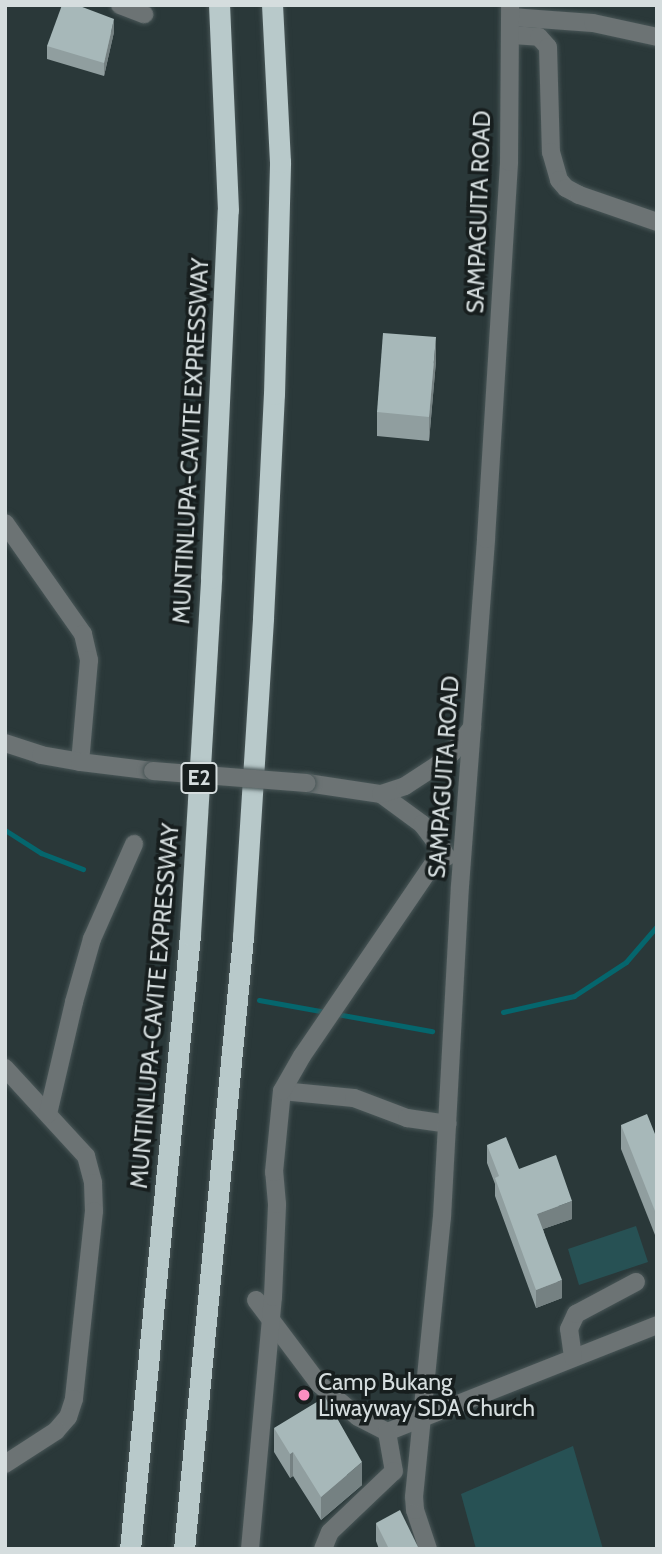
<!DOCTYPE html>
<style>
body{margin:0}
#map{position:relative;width:662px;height:1554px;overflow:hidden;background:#2a3839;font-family:Cabin,sans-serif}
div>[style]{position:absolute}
.green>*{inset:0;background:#275154}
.stream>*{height:5px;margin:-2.5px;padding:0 2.5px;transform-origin:2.5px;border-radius:2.5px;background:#05666d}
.roads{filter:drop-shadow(0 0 2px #495657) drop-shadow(0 0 2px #495657)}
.minor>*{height:18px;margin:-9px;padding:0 9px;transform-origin:9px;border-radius:9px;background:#6c7374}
.highway>*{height:21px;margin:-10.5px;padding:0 10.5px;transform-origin:10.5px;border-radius:10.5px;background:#b8c9ca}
.bridges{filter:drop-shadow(0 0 2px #495657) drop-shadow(0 0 2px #495657)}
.minor-bridge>*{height:18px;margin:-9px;padding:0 9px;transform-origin:9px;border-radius:9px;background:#6c7374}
.wall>*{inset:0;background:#909e9f}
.shaded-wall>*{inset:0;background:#758182}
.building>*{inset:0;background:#a7b8b9}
.dots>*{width:19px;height:19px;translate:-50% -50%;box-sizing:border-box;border:4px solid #171e1e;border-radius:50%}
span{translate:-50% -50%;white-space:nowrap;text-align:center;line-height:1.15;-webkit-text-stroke:7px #171e1e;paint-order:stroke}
.shield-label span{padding:2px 5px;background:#171e1e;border:2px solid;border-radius:5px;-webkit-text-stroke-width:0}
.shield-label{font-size:21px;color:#d5ddde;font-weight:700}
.street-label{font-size:23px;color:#d5ddde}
.poi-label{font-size:23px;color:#d5ddde}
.left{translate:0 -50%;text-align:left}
.frame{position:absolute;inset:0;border:7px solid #d5ddde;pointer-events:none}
</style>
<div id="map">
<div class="green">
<div style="clip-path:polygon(636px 1226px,648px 1262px,579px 1285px,568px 1249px)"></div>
<div style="clip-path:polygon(573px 1446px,603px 1549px,476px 1549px,461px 1494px)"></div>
</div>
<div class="stream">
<div style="left:5px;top:830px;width:43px;rotate:32.6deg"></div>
<div style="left:41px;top:853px;width:45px;rotate:20.9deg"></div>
<div style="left:259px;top:1000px;width:176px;rotate:10.2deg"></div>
<div style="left:503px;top:1012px;width:73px;rotate:-12.7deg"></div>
<div style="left:574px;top:996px;width:62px;rotate:-33.2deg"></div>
<div style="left:626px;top:962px;width:48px;rotate:-49.3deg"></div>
</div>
<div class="roads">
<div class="minor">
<div style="left:120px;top:5px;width:26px;rotate:21deg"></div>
<div style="left:511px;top:17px;width:82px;rotate:4.2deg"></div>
<div style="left:593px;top:23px;width:66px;rotate:12.3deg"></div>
<div style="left:512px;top:35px;width:27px;rotate:4deg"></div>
<div style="left:539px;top:37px;width:13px;rotate:48deg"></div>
<div style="left:548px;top:47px;width:105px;rotate:88.4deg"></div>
<div style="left:551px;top:152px;width:29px;rotate:74deg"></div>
<div style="left:559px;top:180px;width:11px;rotate:49deg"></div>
<div style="left:566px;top:188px;width:15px;rotate:28deg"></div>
<div style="left:579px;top:195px;width:83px;rotate:19.1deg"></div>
<div style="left:5px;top:523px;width:136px;rotate:54.9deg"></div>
<div style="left:83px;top:634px;width:27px;rotate:77deg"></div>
<div style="left:89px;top:660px;width:102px;rotate:95deg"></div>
<div style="left:5px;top:743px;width:38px;rotate:18deg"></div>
<div style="left:41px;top:755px;width:40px;rotate:10deg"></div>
<div style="left:80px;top:762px;width:74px;rotate:7deg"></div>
<div style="left:307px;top:783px;width:75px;rotate:8.5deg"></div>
<div style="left:381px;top:794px;width:51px;rotate:36.2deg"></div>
<div style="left:422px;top:824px;width:41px;rotate:52.9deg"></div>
<div style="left:381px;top:794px;width:25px;rotate:-18deg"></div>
<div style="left:405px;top:786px;width:38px;rotate:-33deg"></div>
<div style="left:437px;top:765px;width:19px;rotate:-39deg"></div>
<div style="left:452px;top:753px;width:33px;rotate:-52deg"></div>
<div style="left:5px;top:1068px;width:120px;rotate:47.4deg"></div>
<div style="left:86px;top:1156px;width:28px;rotate:75deg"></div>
<div style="left:93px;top:1183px;width:28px;rotate:88deg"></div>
<div style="left:94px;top:1211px;width:189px;rotate:96.1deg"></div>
<div style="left:74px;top:1399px;width:19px;rotate:108deg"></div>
<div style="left:68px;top:1417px;width:18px;rotate:131deg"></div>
<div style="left:56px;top:1431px;width:61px;rotate:147.1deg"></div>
<div style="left:282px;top:1091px;width:72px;rotate:5.6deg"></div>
<div style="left:354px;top:1098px;width:57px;rotate:20.7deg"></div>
<div style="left:407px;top:1118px;width:41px;rotate:8.3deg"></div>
<div style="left:48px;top:1114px;width:115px;rotate:-76.9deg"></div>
<div style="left:74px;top:1002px;width:66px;rotate:-74.1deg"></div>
<div style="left:92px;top:939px;width:104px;rotate:-66.1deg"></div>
<div style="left:256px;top:1300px;width:105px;rotate:53.1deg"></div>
<div style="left:319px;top:1384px;width:51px;rotate:40.2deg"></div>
<div style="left:358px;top:1417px;width:33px;rotate:27deg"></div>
<div style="left:387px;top:1432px;width:290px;rotate:-21.6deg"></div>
<div style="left:573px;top:1357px;width:28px;rotate:-98deg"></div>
<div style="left:569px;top:1329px;width:17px;rotate:-65deg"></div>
<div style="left:576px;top:1314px;width:68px;rotate:-28.1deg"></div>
<div style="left:387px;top:1432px;width:40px;rotate:80deg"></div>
<div style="left:250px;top:1549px;width:253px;rotate:-84.8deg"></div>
<div style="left:273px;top:1297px;width:93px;rotate:-87.5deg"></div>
<div style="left:277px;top:1204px;width:32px;rotate:-95deg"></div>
<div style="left:274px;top:1172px;width:81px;rotate:-84.4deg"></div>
<div style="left:282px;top:1091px;width:40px;rotate:-60.3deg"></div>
<div style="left:302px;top:1056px;width:250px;rotate:-55.7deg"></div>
<div style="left:323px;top:1549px;width:18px;rotate:-68deg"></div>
<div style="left:330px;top:1532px;width:88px;rotate:-43.6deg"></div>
<div style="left:428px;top:1549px;width:41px;rotate:-108.4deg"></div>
<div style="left:415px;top:1510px;width:13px;rotate:-94deg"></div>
<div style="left:414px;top:1497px;width:281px;rotate:-84.3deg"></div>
<div style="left:442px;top:1217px;width:331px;rotate:-86.9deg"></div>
<div style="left:460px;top:886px;width:348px;rotate:-85.7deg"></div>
<div style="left:486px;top:539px;width:378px;rotate:-86.5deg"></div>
<div style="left:509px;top:162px;width:157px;rotate:-89.6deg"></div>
</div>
<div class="highway">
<div style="left:130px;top:1549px;width:617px;rotate:-84.42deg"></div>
<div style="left:190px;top:935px;width:358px;rotate:-86.6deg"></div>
<div style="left:211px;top:578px;width:368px;rotate:-87.4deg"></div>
<div style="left:228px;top:210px;width:205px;rotate:-92.5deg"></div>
<div style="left:184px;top:1549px;width:615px;rotate:-84.49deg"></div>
<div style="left:243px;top:937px;width:320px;rotate:-86.4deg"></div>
<div style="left:263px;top:618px;width:224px;rotate:-87.2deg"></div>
<div style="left:274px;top:394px;width:232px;rotate:-88.5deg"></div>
<div style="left:280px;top:162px;width:157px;rotate:-92.9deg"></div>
</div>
</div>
<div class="bridges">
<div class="minor-bridge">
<div style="left:153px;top:771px;width:154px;rotate:4.5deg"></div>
</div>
</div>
<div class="wall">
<div style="clip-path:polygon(114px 32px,104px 76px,47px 59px,47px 46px)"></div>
<div style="clip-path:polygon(436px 361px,429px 441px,377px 436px,377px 412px)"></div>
<div style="clip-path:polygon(621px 1125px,657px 1139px,657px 1240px,621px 1149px)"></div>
<div style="clip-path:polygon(487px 1145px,519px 1169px,572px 1219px,543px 1229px,562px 1298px,536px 1308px,495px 1196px,495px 1184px,487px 1163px)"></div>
<div style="clip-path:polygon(274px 1428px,362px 1485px,321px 1520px,293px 1476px,290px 1478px,274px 1452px)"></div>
<div style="clip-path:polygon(376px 1523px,419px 1549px,379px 1549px,376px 1541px)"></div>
</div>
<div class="shaded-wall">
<div style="clip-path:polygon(114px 19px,114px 32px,104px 76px,104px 63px)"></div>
<div style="clip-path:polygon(436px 337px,436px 361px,429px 441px,429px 417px)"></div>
<div style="clip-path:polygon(572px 1201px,572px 1219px,537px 1231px,537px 1214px)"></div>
<div style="clip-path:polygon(562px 1280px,562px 1298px,536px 1308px,536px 1290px)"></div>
<div style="clip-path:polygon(293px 1452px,293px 1476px,290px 1478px,290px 1454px)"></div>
<div style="clip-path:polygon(362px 1462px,362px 1485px,321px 1520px,321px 1497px)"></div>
</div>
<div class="building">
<div style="clip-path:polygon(62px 5px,77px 5px,114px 19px,104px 63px,47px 46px)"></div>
<div style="clip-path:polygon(383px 333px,436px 337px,429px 417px,377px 412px)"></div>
<div style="clip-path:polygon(647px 1114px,657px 1139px,657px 1216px,621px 1125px)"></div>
<div style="clip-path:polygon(506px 1137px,519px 1169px,556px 1155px,572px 1201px,537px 1214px,562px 1280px,536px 1290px,495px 1178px,499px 1176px,487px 1145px)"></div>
<div style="clip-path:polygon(325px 1397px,362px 1462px,321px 1497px,293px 1452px,290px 1454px,274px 1428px)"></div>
<div style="clip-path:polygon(400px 1510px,419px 1549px,389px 1549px,376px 1523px)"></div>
</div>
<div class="dots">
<div style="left:304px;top:1395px;background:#fc8fc1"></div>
</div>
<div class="shield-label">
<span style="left:199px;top:778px">E2</span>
</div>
<div class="street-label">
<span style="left:479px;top:212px;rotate:-88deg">SAMPAGUITA ROAD</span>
<span style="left:191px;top:441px;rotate:-87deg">MUNTINLUPA-CAVITE EXPRESSWAY</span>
<span style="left:444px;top:777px;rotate:-86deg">SAMPAGUITA ROAD</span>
<span style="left:155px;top:1006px;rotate:-85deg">MUNTINLUPA-CAVITE EXPRESSWAY</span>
</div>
<div class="poi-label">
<span class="left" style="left:318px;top:1395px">Camp Bukang<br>Liwayway SDA Church</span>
</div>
<div class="frame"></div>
</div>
